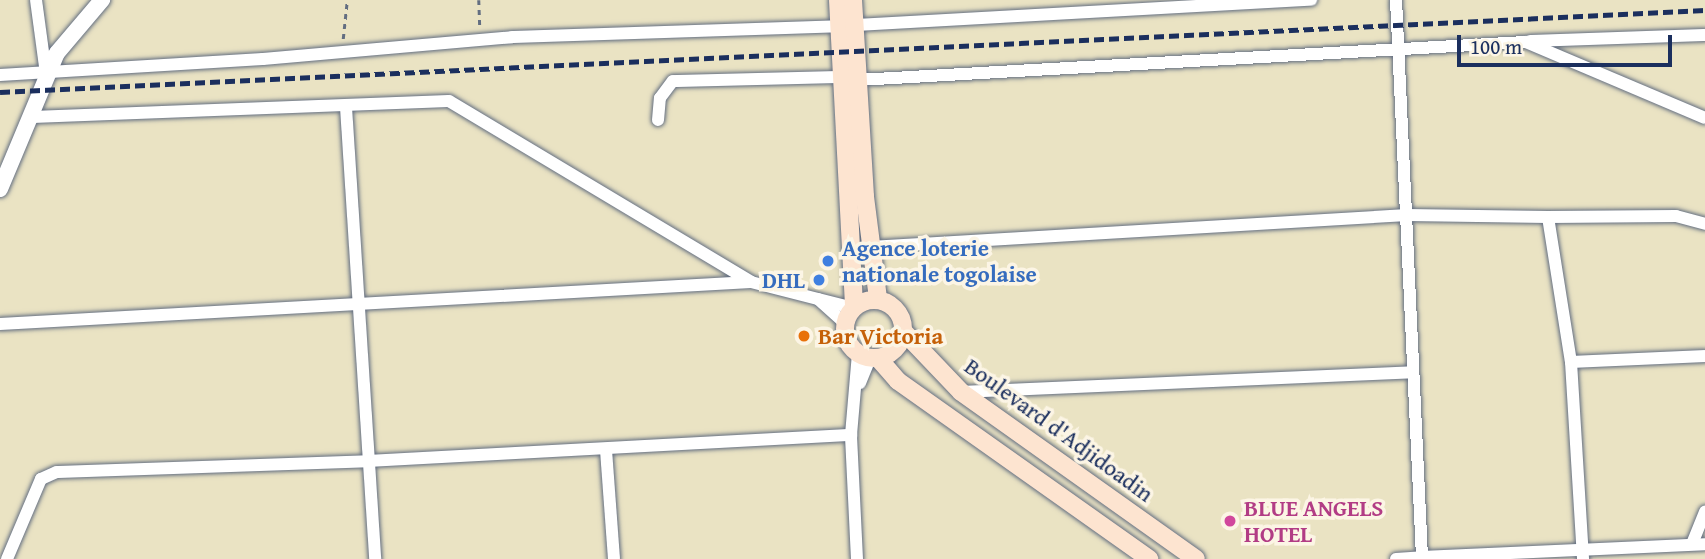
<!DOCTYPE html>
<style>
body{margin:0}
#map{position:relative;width:1705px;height:559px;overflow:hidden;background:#eae3c3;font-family:"Gentium Book Plus",serif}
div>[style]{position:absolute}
.path>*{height:2.5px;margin-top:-1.25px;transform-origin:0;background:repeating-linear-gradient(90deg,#636e81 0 5px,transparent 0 10px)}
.roads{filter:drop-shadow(0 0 2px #636e81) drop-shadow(0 0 2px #636e81)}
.minor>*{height:12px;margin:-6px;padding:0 6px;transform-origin:6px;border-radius:6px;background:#fff}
.tertiary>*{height:16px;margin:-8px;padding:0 8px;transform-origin:8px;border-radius:8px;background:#fff}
.secondary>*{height:18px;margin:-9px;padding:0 9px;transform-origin:9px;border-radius:9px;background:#fde4d0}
.secondary>.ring{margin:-9px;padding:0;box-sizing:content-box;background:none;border:18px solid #fde4d0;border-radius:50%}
.rail>*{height:4.5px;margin-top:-2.25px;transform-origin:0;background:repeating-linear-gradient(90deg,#1b2f5e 0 10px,transparent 0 15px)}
.dots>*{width:19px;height:19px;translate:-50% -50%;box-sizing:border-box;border:4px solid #fcf5e5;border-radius:50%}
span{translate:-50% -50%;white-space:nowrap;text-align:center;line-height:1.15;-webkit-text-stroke:7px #fcf5e5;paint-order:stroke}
.shop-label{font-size:23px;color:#366cbe;font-weight:700}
.left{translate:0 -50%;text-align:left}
.right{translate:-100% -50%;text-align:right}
.food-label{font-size:23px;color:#c56008;font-weight:700}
.street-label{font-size:23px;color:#1b2f5e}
.hotel-label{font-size:23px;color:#b23c85;font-weight:700}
.scale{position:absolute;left:1457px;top:35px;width:215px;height:32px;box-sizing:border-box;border:4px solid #1b2f5e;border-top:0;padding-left:9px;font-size:21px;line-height:24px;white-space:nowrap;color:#1b2f5e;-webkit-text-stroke:5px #fcf5e5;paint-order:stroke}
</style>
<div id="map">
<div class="path">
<div style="left:479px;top:0;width:26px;rotate:88deg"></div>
<div style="left:343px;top:39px;width:39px;rotate:-84deg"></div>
</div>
<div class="roads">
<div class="minor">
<div style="left:36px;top:0;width:75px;rotate:82.3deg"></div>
<div style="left:1530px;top:41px;width:175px;rotate:-2deg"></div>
<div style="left:0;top:75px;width:263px;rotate:-3.5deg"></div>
<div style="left:263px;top:59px;width:250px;rotate:-5deg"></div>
<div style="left:512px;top:37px;width:328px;rotate:-1.9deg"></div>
<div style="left:840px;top:26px;width:472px;rotate:-3.2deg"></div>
<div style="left:858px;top:80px;width:669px;rotate:-3.26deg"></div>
<div style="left:1526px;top:42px;width:194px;rotate:23deg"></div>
<div style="left:346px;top:107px;width:453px;rotate:86.3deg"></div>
<div style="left:32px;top:117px;width:417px;rotate:-2.2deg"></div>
<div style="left:449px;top:101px;width:352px;rotate:30.9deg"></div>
<div style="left:751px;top:282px;width:105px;rotate:14.3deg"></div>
<div style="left:658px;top:120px;width:22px;rotate:-85deg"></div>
<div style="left:660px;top:98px;width:21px;rotate:-53deg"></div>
<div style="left:673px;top:81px;width:169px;rotate:-1.4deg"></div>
<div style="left:1548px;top:217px;width:128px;rotate:-0.4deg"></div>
<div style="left:1676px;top:216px;width:30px;rotate:15deg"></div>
<div style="left:870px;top:247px;width:538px;rotate:-3.41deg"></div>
<div style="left:1407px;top:215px;width:141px;rotate:0.8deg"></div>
<div style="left:1548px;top:217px;width:147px;rotate:81deg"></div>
<div style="left:1571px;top:362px;width:197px;rotate:86.5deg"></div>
<div style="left:818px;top:299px;width:36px;rotate:42deg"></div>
<div style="left:0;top:324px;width:752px;rotate:-3.2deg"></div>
<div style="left:1571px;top:362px;width:134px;rotate:-2.6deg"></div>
<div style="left:860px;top:383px;width:27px;rotate:-68deg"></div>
<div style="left:961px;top:392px;width:452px;rotate:-2.5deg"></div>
<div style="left:606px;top:450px;width:109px;rotate:85.8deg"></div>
<div style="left:1692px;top:544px;width:35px;rotate:-68deg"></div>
<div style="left:1422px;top:557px;width:283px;rotate:-2.6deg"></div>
<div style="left:7px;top:559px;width:87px;rotate:-67deg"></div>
<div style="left:41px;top:479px;width:17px;rotate:-24deg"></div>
<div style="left:57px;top:472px;width:312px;rotate:-2deg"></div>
<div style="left:369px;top:461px;width:483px;rotate:-3.1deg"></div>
<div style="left:857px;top:559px;width:124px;rotate:-92.8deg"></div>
<div style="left:851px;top:435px;width:82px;rotate:-85.1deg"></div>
<div style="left:1396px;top:559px;width:26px;rotate:-4deg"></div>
<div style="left:1422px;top:557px;width:558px;rotate:-92.67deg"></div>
</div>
<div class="tertiary">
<div style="left:0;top:189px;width:147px;rotate:-67.3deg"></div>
<div style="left:57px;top:53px;width:70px;rotate:-49.7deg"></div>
</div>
<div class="secondary">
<div style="left:838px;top:0;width:307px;rotate:87deg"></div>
<div style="left:853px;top:0;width:197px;rotate:86.5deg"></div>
<div style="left:865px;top:197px;width:103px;rotate:82.7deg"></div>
<div class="ring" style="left:845px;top:300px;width:40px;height:40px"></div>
<div style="left:903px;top:331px;width:84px;rotate:46.4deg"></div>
<div style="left:961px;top:392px;width:288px;rotate:35.4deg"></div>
<div style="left:878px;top:358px;width:30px;rotate:49deg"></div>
<div style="left:898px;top:381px;width:308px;rotate:35.3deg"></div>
</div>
</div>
<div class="rail">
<div style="left:0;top:92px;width:1707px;rotate:-2.75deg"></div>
</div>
<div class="dots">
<div style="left:828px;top:261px;background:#3f7fe0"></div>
<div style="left:819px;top:280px;background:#3f7fe0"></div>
<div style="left:804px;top:336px;background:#e8710a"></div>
<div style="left:1230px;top:521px;background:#d1479c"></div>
</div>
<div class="shop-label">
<span class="left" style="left:842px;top:261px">Agence loterie<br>nationale togolaise</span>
<span class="right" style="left:805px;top:280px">DHL</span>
</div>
<div class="food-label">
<span class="left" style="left:818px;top:336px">Bar Victoria</span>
</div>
<div class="street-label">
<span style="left:1059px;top:430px;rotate:36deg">Boulevard d'Adjidoadin</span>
</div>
<div class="hotel-label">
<span class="left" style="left:1244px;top:521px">BLUE ANGELS<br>HOTEL</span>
</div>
<div class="scale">100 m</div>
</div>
